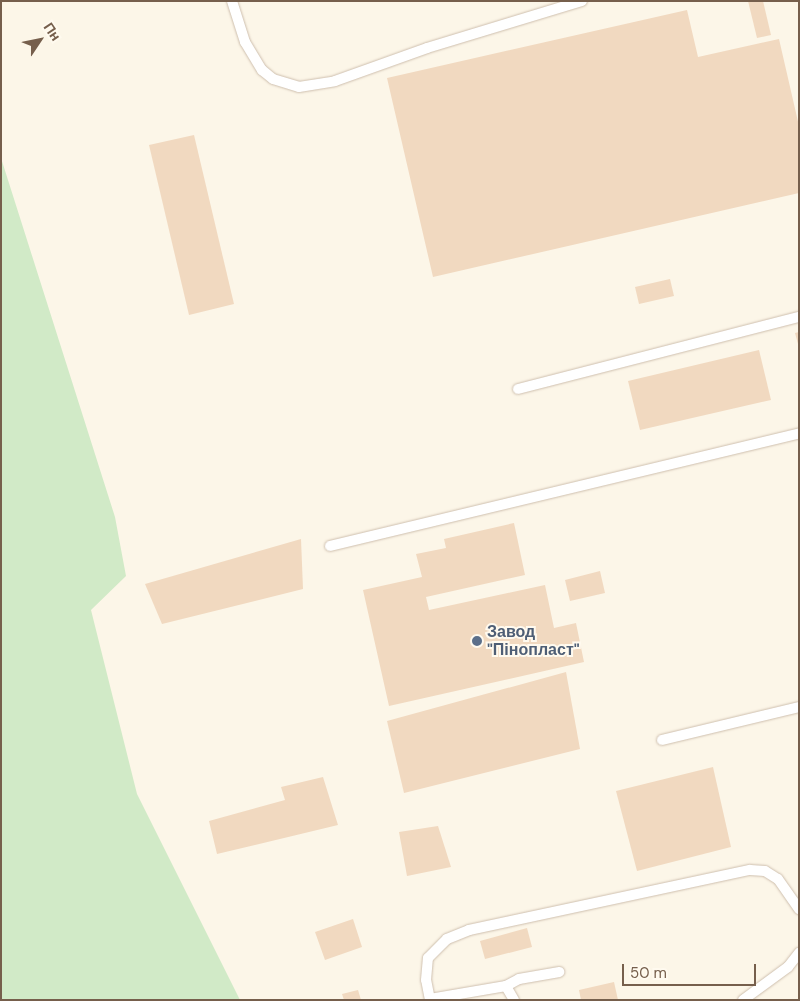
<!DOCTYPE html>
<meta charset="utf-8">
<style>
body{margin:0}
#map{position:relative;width:800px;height:1001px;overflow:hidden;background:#fcf6e8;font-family:"DM Sans",sans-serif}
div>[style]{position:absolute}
.green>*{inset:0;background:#d1eac7}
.building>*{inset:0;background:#f1d9c0}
.roads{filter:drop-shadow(0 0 1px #cebfae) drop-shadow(0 0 1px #cebfae)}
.lane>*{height:10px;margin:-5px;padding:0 5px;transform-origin:5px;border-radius:5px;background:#fff}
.dots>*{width:14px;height:14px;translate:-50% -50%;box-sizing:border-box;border:2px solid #fffaef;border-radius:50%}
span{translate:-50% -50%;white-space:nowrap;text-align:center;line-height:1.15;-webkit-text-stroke:4px #fffaef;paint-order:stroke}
.service-label{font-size:16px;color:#4e5e75;font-weight:700}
.left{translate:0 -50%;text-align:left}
.frame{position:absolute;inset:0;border:2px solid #765f4c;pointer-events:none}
.north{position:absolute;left:15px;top:15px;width:50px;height:50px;-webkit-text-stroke:4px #fffaef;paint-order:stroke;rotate:56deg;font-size:14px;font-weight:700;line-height:20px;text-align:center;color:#765f4c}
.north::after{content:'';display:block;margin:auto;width:18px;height:22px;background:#765f4c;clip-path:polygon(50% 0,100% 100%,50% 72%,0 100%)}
.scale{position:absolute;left:622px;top:964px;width:134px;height:22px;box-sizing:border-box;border:2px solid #765f4c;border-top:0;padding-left:6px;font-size:15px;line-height:18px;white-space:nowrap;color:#765f4c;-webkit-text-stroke:4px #fffaef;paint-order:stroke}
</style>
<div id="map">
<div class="green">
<div style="clip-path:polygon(1px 158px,115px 517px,126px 576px,91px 610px,137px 794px,240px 1000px,1px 1000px)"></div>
</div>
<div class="building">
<div style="clip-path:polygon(748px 1px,763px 1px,771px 35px,757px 38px)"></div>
<div style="clip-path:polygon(687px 10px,698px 57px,779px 39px,799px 126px,799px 193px,433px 277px,387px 78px)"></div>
<div style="clip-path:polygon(194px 135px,234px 304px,189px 315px,149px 145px)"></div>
<div style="clip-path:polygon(670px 279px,674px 296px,639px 304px,635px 287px)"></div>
<div style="clip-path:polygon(799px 332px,799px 344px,798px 344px,795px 333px)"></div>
<div style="clip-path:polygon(759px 350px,771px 400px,640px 430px,628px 381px)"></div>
<div style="clip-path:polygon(514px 523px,525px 575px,426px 597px,429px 610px,545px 585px,554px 628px,576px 623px,584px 662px,389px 706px,363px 590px,422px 577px,416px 554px,446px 548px,444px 539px)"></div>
<div style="clip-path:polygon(301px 539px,303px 589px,162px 624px,145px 584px)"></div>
<div style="clip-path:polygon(600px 571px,605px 593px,570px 601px,565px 580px)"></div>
<div style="clip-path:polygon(566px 672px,580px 749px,404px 793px,387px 721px)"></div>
<div style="clip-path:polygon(713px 767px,731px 847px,637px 871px,616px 791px)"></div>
<div style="clip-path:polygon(323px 777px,338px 825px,217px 854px,209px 821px,285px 800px,281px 787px)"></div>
<div style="clip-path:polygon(438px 826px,451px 867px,407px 876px,399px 832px)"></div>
<div style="clip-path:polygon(353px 919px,362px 947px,325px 960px,315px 932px)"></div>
<div style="clip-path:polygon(527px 928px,532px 947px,485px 959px,480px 941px)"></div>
<div style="clip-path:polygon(614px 982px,618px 1000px,581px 1000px,579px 990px)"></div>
<div style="clip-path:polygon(358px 990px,361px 1000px,344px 1000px,342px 994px)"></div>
</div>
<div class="roads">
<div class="lane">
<div style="left:232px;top:1px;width:43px;rotate:72.4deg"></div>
<div style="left:245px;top:42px;width:33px;rotate:59deg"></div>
<div style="left:262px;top:70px;width:14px;rotate:39deg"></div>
<div style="left:273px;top:79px;width:27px;rotate:17deg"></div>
<div style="left:299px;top:87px;width:36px;rotate:-9deg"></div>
<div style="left:335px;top:81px;width:98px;rotate:-19.7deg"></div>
<div style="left:427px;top:48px;width:162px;rotate:-16.9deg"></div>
<div style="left:518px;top:389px;width:290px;rotate:-14.4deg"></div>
<div style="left:330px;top:546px;width:482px;rotate:-13.5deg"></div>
<div style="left:662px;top:740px;width:141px;rotate:-13.5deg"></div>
<div style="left:430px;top:999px;width:77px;rotate:-9.7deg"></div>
<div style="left:430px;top:1000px;width:20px;rotate:-101deg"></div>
<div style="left:426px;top:980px;width:22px;rotate:-85deg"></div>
<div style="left:428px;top:958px;width:27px;rotate:-45deg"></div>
<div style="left:447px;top:939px;width:24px;rotate:-22deg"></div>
<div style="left:469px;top:930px;width:287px;rotate:-12.1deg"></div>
<div style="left:750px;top:870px;width:15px;rotate:4deg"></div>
<div style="left:765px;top:871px;width:15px;rotate:32deg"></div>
<div style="left:778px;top:879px;width:37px;rotate:55deg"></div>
<div style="left:514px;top:1000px;width:16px;rotate:-120deg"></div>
<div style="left:506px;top:986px;width:15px;rotate:-28deg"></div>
<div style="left:519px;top:979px;width:41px;rotate:-9.9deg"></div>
<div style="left:743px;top:1000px;width:56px;rotate:-36.3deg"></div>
<div style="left:788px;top:967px;width:18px;rotate:-52deg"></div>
</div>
</div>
<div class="dots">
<div style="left:477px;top:641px;background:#5c6f8a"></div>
</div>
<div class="service-label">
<span class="left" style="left:487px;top:641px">Завод<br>"Пінопласт"</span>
</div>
<div class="frame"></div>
<div class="north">Пн</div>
<div class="scale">50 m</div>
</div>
